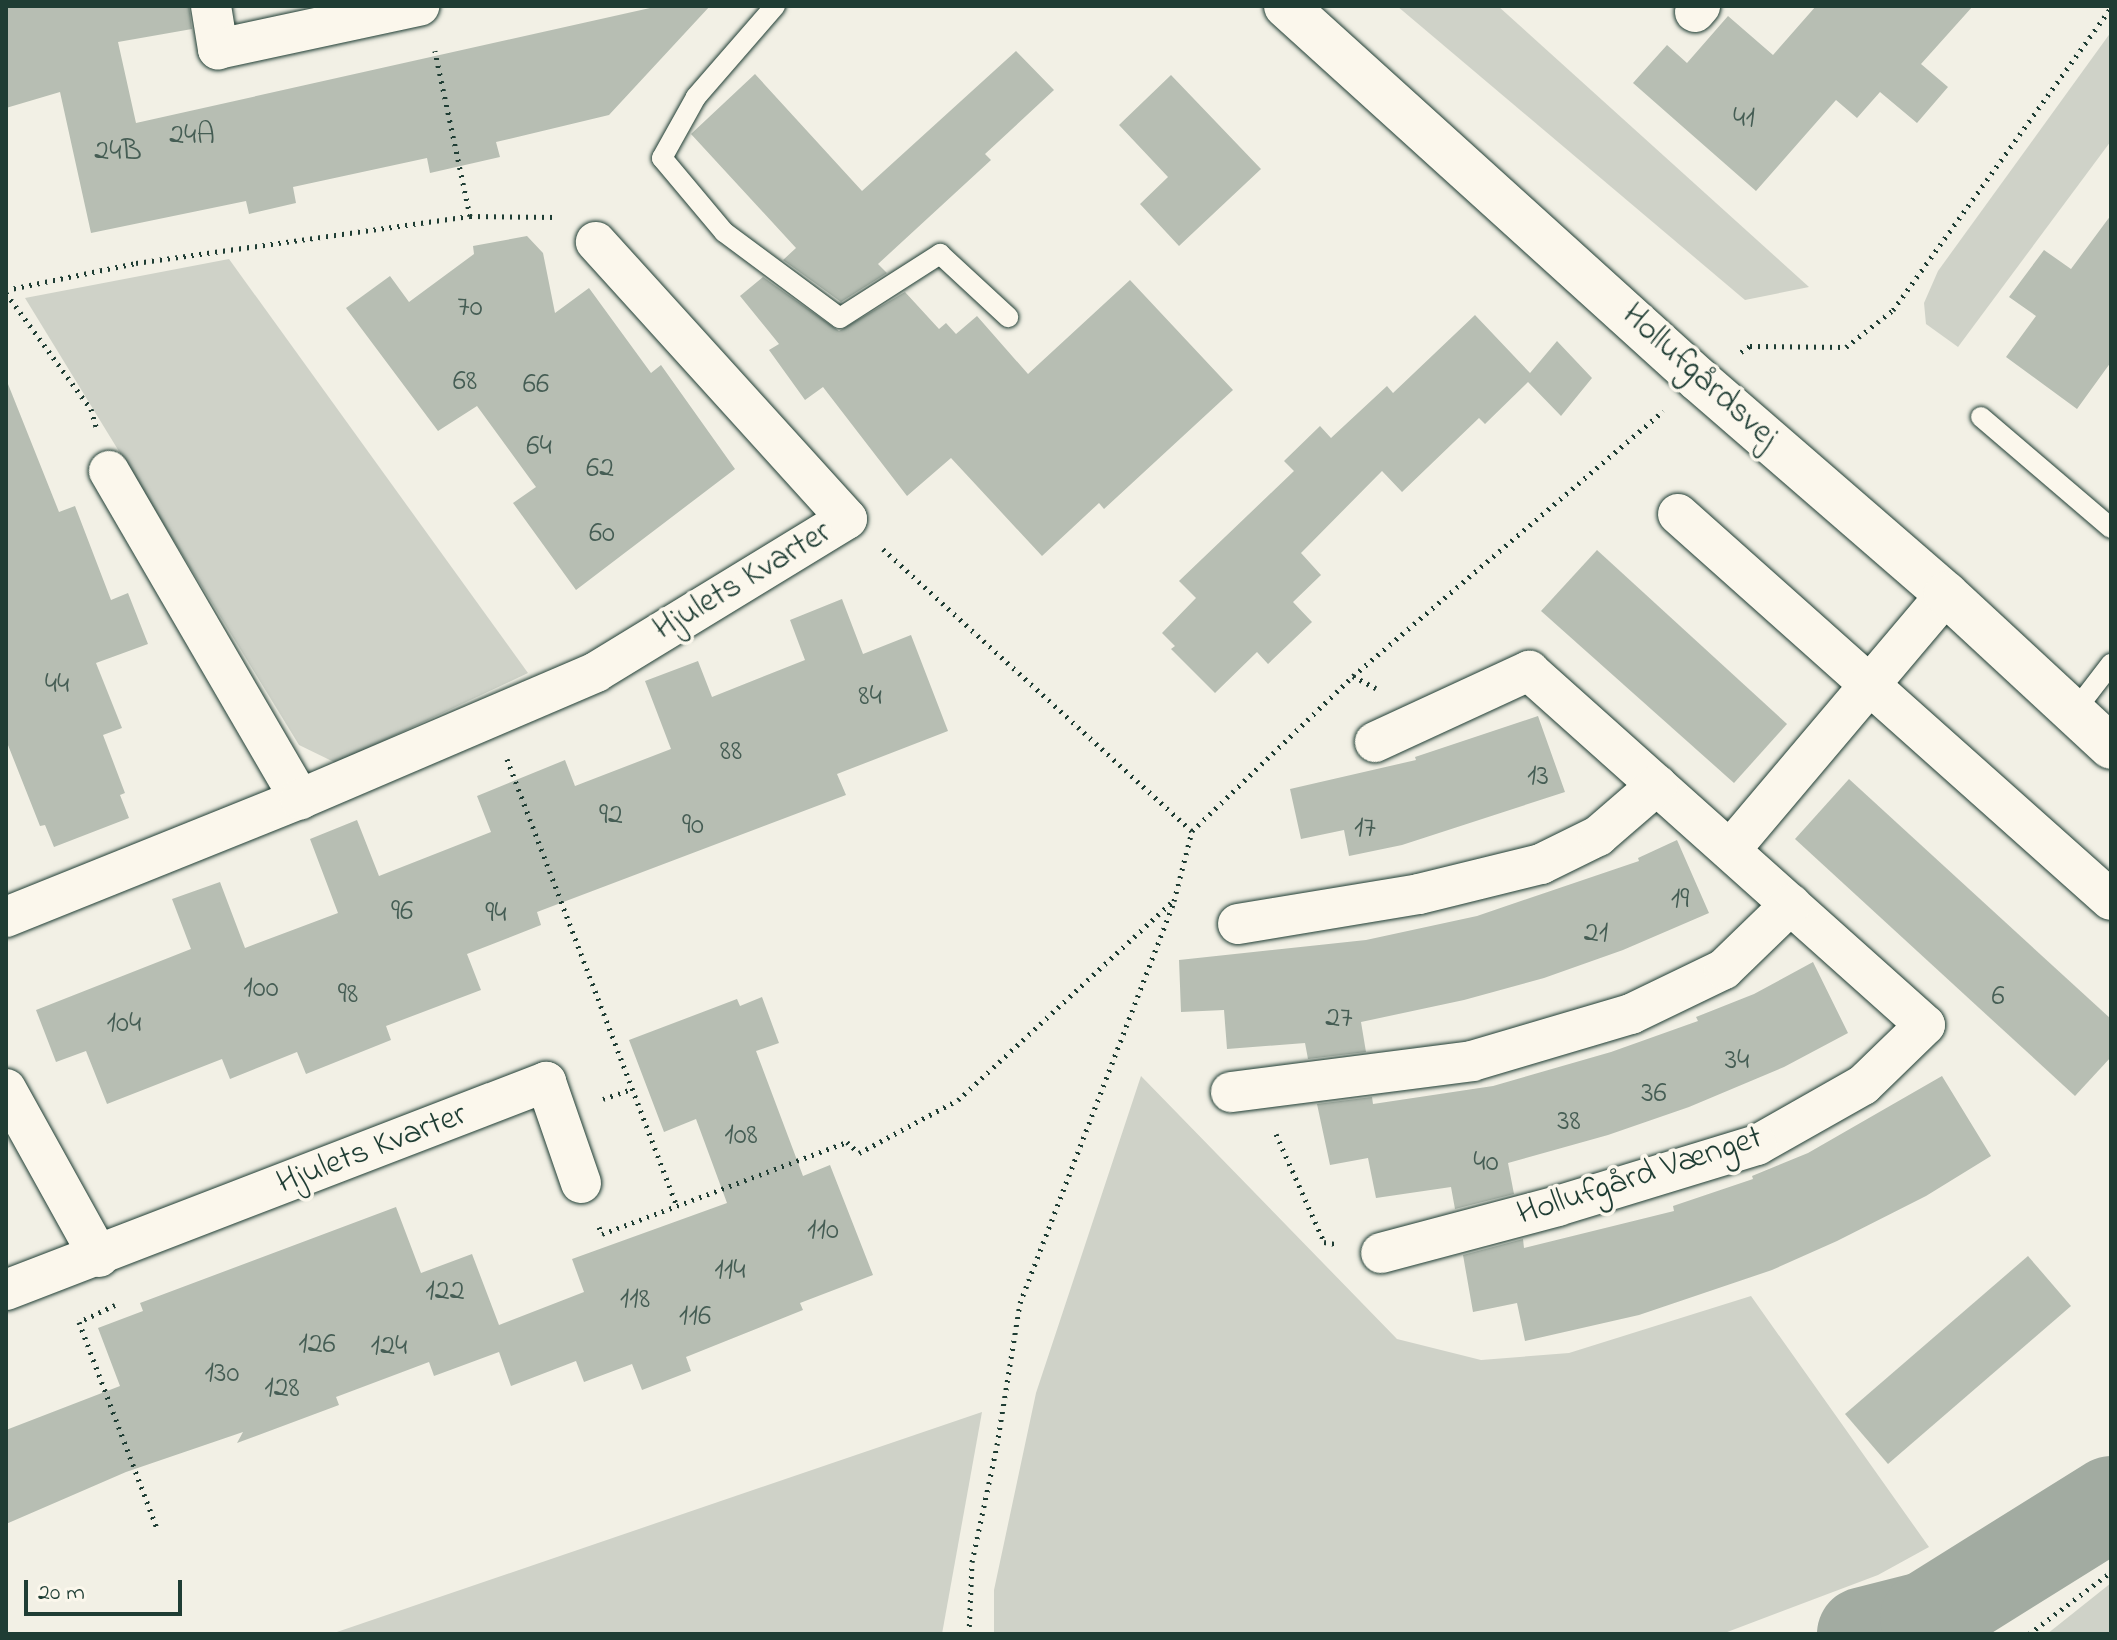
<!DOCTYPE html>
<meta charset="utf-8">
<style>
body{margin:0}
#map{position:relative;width:2117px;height:1640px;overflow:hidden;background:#f2f0e5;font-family:"Indie Flower",sans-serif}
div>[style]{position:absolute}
.green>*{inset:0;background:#cfd2c8}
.river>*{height:94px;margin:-47px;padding:0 47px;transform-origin:47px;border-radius:47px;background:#a2aba1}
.building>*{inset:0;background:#b7beb3}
.path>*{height:5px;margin-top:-2.5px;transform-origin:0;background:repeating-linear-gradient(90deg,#1f3d34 0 2px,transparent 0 8px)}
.roads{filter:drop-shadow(0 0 2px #1f3d34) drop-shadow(0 0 2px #1f3d34)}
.lane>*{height:20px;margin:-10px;padding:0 10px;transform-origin:10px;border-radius:10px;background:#fbf7ec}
.street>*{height:40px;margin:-20px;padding:0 20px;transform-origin:20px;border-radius:20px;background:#fbf7ec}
.secondary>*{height:44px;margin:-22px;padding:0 22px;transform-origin:22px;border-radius:22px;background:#fbf7ec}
span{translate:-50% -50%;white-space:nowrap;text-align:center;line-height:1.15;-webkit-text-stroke:7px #fbf7ec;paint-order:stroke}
.number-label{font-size:30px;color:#455d54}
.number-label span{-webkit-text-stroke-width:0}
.street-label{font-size:34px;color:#1f3d34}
.frame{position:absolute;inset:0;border:8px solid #1f3d34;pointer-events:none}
.scale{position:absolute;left:24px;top:1580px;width:158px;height:36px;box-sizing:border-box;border:4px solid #1f3d34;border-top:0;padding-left:10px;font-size:24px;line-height:28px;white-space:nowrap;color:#1f3d34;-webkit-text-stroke:6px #fbf7ec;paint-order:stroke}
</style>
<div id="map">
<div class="green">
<div style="clip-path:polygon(1397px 6px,1498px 6px,1809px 287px,1745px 300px)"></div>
<div style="clip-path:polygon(2111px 32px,2111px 141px,1958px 347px,1926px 324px,1924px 303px,1938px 271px)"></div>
<div style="clip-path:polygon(229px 259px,528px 673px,336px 763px,299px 745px,25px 298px)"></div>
<div style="clip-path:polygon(1141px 1076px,1397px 1339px,1481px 1360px,1569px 1353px,1751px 1296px,1929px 1547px,1878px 1575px,1722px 1634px,994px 1634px,994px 1590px,1036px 1393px)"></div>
<div style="clip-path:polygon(982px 1412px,942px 1634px,331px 1634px)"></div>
<div style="clip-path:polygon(2111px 1583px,2111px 1634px,2047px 1634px)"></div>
</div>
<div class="river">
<div style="left:1864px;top:1634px;width:65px;rotate:-14.3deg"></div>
<div style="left:1927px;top:1618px;width:217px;rotate:-32deg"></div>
</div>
<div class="building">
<div style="clip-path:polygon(6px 6px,189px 6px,192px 29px,118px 42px,136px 123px,659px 6px,710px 6px,609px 115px,496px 142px,500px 157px,430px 173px,427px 158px,293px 187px,296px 203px,249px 214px,246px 201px,91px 233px,60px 92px,6px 108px)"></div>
<div style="clip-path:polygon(1816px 6px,1973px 6px,1921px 64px,1948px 87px,1917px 123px,1880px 92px,1857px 118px,1836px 100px,1756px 191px,1633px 83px,1667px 45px,1687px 63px,1728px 16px,1773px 55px)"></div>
<div style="clip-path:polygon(1016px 51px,1054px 90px,985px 154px,991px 160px,878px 264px,887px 273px,841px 302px,783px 260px,796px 248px,691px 134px,755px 74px,862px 191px)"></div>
<div style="clip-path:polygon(1171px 75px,1261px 169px,1179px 246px,1140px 204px,1168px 177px,1119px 125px)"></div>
<div style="clip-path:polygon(2111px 215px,2111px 362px,2077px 409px,2006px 357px,2036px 316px,2009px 297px,2044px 250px,2071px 269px)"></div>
<div style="clip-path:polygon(527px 236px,543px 253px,555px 313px,589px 288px,651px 373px,661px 365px,735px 469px,576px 590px,513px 503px,536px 487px,477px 406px,438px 431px,346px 308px,390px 276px,409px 302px,474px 254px,473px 246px)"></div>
<div style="clip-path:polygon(763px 277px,839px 331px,905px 292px,939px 329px,946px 323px,956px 334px,977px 316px,1028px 374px,1130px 280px,1233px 390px,1104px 509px,1099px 503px,1042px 556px,951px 458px,907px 496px,823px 387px,805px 400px,769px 350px,779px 344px,740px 296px)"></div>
<div style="clip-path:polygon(1475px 315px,1530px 373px,1557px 341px,1592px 378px,1561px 416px,1528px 382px,1485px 424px,1479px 418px,1402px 492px,1382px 471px,1301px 553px,1321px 575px,1293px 602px,1312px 622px,1268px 664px,1257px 652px,1215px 693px,1171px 649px,1175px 646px,1162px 633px,1196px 598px,1179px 581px,1294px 471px,1284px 461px,1320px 426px,1331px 438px,1387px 386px,1393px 393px)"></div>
<div style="clip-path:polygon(8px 384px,59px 512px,75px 506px,111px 600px,128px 593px,148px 644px,96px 663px,122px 728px,103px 735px,125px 793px,120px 795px,129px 818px,54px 847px,45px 825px,40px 826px,6px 740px)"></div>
<div style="clip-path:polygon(1597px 550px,1787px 724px,1734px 783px,1541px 611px)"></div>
<div style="clip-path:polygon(842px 599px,863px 654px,911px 635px,948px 731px,837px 774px,846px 795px,537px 912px,541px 925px,467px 954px,481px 990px,386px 1026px,391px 1040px,306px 1074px,297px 1052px,230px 1079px,222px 1059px,107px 1104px,86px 1051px,56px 1062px,36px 1010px,191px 949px,172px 899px,220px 882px,245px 948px,338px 913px,310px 839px,357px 820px,379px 876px,491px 832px,477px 796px,565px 760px,575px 786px,671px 749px,645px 681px,698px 661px,712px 697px,805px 660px,790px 620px)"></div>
<div style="clip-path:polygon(1538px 716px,1565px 792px,1402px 845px,1349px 856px,1344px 830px,1301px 839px,1290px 789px,1416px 760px,1415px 757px)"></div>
<div style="clip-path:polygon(1849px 779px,2111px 1019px,2111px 1057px,2075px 1096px,1795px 839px)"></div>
<div style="clip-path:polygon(1677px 840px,1709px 913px,1623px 950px,1544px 978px,1464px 1000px,1361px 1022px,1366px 1052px,1308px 1059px,1305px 1043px,1227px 1049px,1224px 1010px,1181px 1012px,1179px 960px,1366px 940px,1477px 916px,1639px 861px,1638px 858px)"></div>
<div style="clip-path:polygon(1813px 962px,1848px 1033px,1784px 1067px,1689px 1107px,1608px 1135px,1508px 1163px,1514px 1194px,1455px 1209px,1451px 1187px,1376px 1198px,1368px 1158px,1330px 1165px,1317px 1104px,1372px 1097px,1373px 1104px,1493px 1086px,1611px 1052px,1698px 1021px,1696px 1017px,1754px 994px)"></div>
<div style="clip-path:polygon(762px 997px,779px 1043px,756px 1051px,803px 1176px,830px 1165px,873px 1275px,800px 1303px,803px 1310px,686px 1357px,691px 1371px,642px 1390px,632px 1364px,584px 1382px,576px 1361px,511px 1386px,499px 1352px,434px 1376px,429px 1362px,336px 1397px,339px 1405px,237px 1443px,243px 1432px,126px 1472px,6px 1524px,6px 1430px,120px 1386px,98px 1328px,143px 1311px,140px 1303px,396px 1207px,421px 1273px,472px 1254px,499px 1325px,584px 1292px,572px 1259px,727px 1203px,696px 1119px,664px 1132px,629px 1040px,737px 999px,740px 1006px)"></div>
<div style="clip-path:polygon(1942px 1076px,1991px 1156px,1926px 1196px,1837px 1241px,1772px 1270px,1639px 1315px,1525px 1341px,1517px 1303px,1473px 1312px,1463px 1255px,1523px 1239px,1524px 1248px,1674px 1211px,1673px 1206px,1753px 1179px,1752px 1176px,1808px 1153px)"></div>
<div style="clip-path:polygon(2028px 1256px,2071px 1306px,1888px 1464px,1845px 1414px)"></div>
</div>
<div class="path">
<div style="left:470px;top:216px;width:87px;rotate:0.7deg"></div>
<div style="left:6px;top:290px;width:133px;rotate:-11.7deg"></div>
<div style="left:136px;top:263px;width:337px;rotate:-8deg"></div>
<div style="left:470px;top:216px;width:169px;rotate:-102deg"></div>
<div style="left:6px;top:293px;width:144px;rotate:53.8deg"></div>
<div style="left:91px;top:409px;width:19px;rotate:74deg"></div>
<div style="left:1741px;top:352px;width:11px;rotate:-34deg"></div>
<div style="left:1750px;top:346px;width:96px;rotate:0.6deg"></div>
<div style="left:1846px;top:347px;width:60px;rotate:-38.2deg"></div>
<div style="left:1893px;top:310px;width:372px;rotate:-54.2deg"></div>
<div style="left:883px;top:549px;width:418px;rotate:42.4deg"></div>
<div style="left:1192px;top:831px;width:223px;rotate:-43.9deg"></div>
<div style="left:1353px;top:676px;width:408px;rotate:-40.5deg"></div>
<div style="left:1353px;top:676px;width:26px;rotate:28deg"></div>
<div style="left:507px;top:759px;width:477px;rotate:69.2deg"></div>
<div style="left:603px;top:1099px;width:31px;rotate:-19deg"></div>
<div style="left:1276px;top:1134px;width:118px;rotate:66deg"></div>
<div style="left:1324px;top:1242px;width:11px;rotate:10deg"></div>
<div style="left:599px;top:1227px;width:8px;rotate:67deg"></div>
<div style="left:602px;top:1234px;width:262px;rotate:-20.6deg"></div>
<div style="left:847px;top:1142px;width:16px;rotate:43deg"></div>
<div style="left:859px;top:1153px;width:112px;rotate:-28.2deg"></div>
<div style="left:958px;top:1100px;width:293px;rotate:-42.8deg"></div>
<div style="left:115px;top:1305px;width:40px;rotate:155deg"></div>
<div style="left:79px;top:1322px;width:220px;rotate:69.3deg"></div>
<div style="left:969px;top:1634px;width:72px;rotate:-87.6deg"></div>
<div style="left:972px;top:1562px;width:120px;rotate:-77.9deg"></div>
<div style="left:997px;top:1445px;width:144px;rotate:-80.8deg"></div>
<div style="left:1020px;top:1303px;width:430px;rotate:-69deg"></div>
<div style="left:1174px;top:901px;width:72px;rotate:-75.6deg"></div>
<div style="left:2029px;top:1634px;width:103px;rotate:-37.1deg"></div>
</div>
<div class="roads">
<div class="lane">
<div style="left:775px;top:6px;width:121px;rotate:131deg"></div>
<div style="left:696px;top:97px;width:70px;rotate:119.1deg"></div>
<div style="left:662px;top:158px;width:97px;rotate:50deg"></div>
<div style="left:724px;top:232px;width:144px;rotate:36.6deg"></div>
<div style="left:840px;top:318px;width:119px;rotate:-32.6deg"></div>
<div style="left:940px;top:254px;width:93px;rotate:42.8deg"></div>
<div style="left:1981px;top:417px;width:171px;rotate:40.5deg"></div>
<div style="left:2074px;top:712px;width:61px;rotate:-52.4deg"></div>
</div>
<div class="street">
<div style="left:211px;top:6px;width:44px;rotate:80.8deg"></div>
<div style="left:218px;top:49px;width:206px;rotate:-12.1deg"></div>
<div style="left:1695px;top:12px;width:8px;rotate:-50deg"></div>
<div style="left:109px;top:471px;width:380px;rotate:59.8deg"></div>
<div style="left:1678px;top:514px;width:580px;rotate:41.72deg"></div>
<div style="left:1375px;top:742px;width:170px;rotate:-24.8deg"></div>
<div style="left:1529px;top:671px;width:531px;rotate:41.79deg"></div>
<div style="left:1925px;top:1025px;width:86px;rotate:135.9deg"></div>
<div style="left:1863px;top:1085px;width:122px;rotate:150.5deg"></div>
<div style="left:1757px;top:1145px;width:208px;rotate:163deg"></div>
<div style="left:1558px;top:1206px;width:183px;rotate:165.1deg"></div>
<div style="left:1730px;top:850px;width:335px;rotate:-49.8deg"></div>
<div style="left:6px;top:917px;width:317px;rotate:-21.9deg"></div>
<div style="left:300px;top:799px;width:322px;rotate:-23.2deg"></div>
<div style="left:596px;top:672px;width:294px;rotate:-31.4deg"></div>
<div style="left:847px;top:519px;width:374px;rotate:-132.2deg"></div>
<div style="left:1238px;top:924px;width:183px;rotate:-9.4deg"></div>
<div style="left:1419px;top:894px;width:126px;rotate:-13.8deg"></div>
<div style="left:1541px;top:864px;width:64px;rotate:-26.2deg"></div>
<div style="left:1598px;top:836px;width:78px;rotate:-40.8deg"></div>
<div style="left:6px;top:1089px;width:192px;rotate:61deg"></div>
<div style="left:1231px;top:1092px;width:243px;rotate:-7.3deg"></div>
<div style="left:1472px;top:1061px;width:166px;rotate:-16.5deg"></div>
<div style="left:1631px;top:1014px;width:103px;rotate:-25.8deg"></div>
<div style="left:1724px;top:969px;width:93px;rotate:-44.1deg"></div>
<div style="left:6px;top:1290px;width:579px;rotate:-21.07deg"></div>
<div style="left:546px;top:1082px;width:107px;rotate:70.9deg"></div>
</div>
<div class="secondary">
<div style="left:1286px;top:6px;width:557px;rotate:42.16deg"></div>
<div style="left:1699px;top:380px;width:327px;rotate:40.9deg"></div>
<div style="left:1946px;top:594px;width:225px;rotate:42.8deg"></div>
</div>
</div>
<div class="number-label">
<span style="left:1744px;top:119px">41</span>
<span style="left:192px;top:136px">24A</span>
<span style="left:118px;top:152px">24B</span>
<span style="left:470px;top:308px">70</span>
<span style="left:465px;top:382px">68</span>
<span style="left:536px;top:385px">66</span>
<span style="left:539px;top:447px">64</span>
<span style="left:600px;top:469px">62</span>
<span style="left:602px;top:534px">60</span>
<span style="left:57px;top:685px">44</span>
<span style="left:870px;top:697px">84</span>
<span style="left:731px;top:752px">88</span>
<span style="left:1538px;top:777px">13</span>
<span style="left:611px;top:816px">92</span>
<span style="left:693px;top:826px">90</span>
<span style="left:1365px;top:829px">17</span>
<span style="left:1680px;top:900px">19</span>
<span style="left:402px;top:912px">96</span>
<span style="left:496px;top:914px">94</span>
<span style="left:1596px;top:934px">21</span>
<span style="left:261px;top:989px">100</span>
<span style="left:348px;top:995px">98</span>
<span style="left:1998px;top:997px">6</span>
<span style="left:1339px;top:1019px">27</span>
<span style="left:124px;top:1024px">104</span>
<span style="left:1737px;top:1061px">34</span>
<span style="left:1654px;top:1094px">36</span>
<span style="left:1569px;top:1122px">38</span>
<span style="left:741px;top:1136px">108</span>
<span style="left:1486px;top:1163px">40</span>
<span style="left:823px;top:1231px">110</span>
<span style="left:730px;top:1271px">114</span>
<span style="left:445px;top:1292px">122</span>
<span style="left:635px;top:1300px">118</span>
<span style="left:695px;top:1317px">116</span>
<span style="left:317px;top:1345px">126</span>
<span style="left:389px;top:1347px">124</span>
<span style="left:222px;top:1374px">130</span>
<span style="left:282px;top:1389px">128</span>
</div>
<div class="street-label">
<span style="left:1699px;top:377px;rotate:42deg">Hollufgårdsvej</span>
<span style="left:743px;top:582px;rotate:-31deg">Hjulets Kvarter</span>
<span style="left:372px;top:1150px;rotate:-21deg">Hjulets Kvarter</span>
<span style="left:1640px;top:1177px;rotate:-18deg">Hollufgård Vænget</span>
</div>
<div class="frame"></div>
<div class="scale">20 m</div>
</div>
